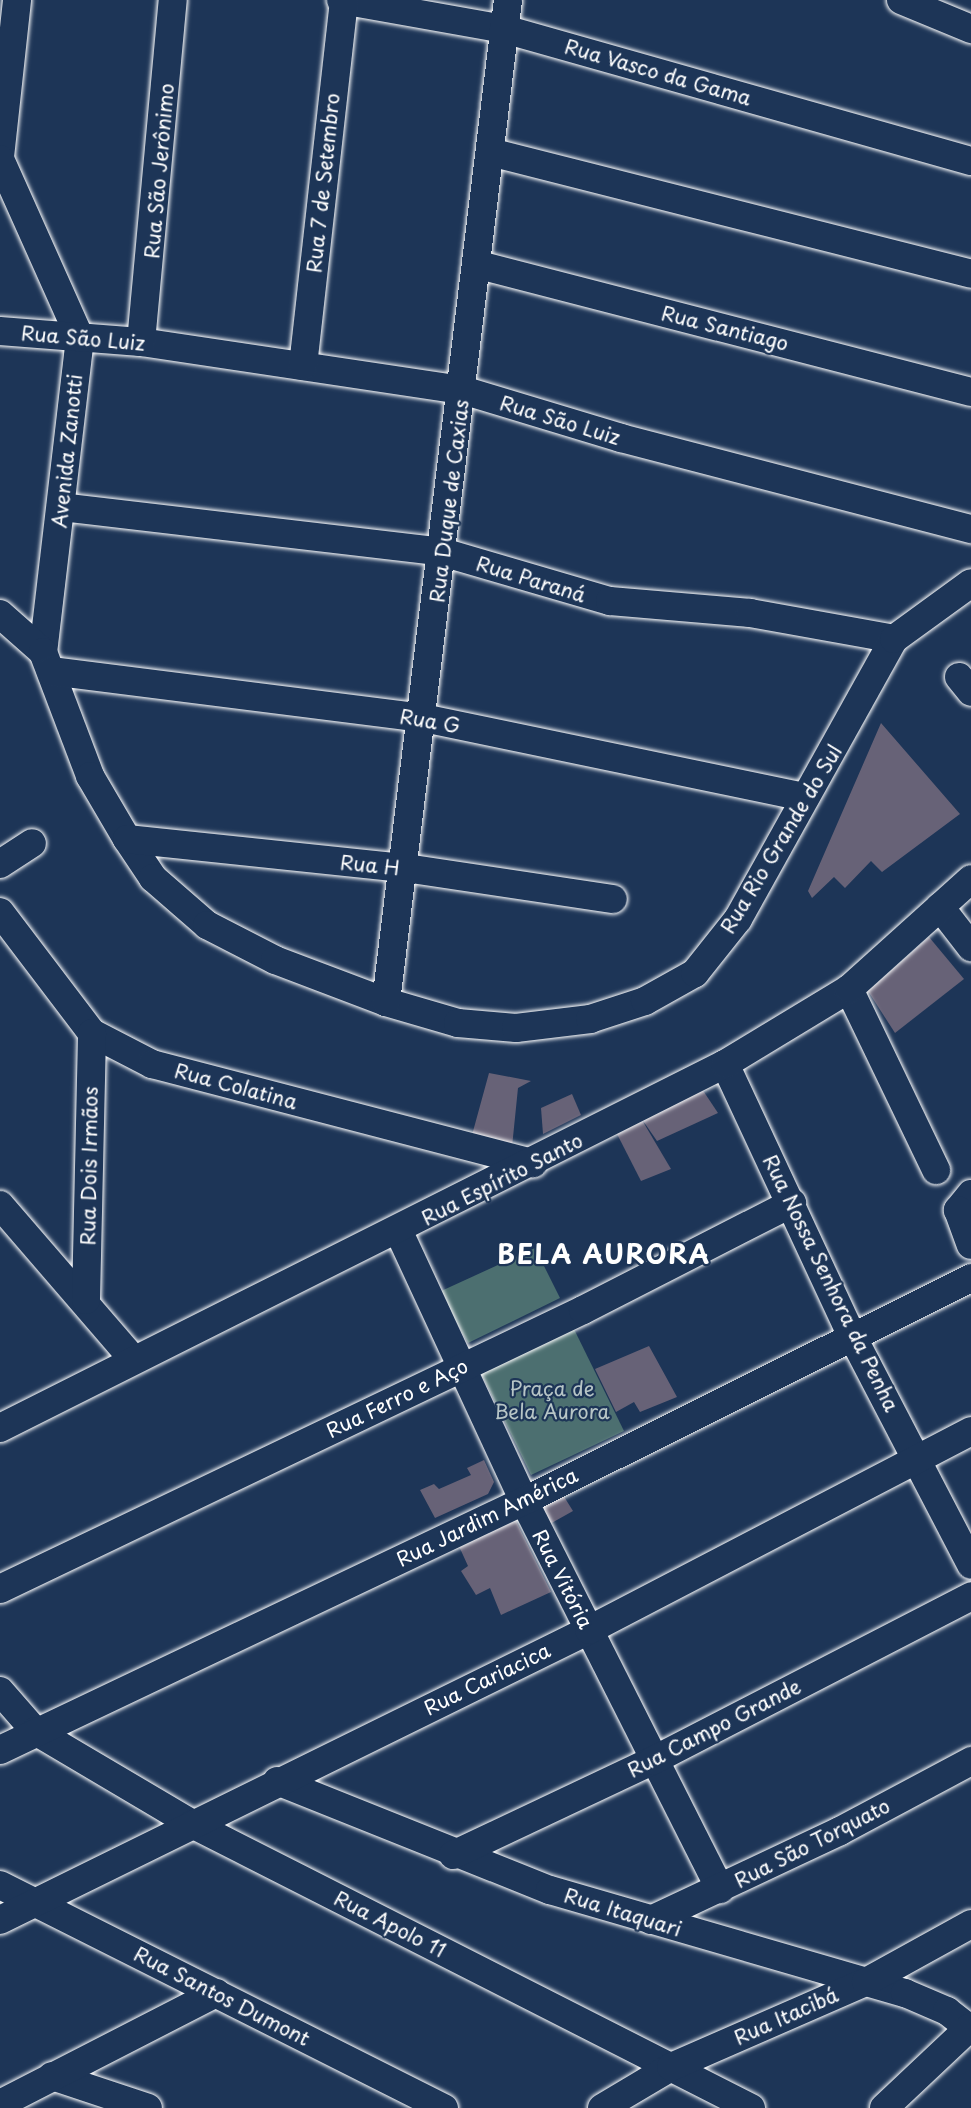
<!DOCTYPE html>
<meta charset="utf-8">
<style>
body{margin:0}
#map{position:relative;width:971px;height:2108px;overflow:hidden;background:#1d3557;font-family:"Playpen Sans",sans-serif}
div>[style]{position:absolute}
.green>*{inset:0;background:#4c6f70}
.building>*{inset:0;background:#676277}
.roads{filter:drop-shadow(0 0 2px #fff) drop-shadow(0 0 2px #fff)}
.minor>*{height:28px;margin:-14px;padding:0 14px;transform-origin:14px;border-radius:14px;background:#1d3557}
span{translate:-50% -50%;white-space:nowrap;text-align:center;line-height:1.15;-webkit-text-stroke:4.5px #1d3557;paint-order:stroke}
.street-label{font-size:20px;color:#fff}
.park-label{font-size:20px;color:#b7c5c6}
.district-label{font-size:26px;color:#fff;font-weight:700;letter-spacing:1.5px}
</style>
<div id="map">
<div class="green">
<div style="clip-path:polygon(535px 1248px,560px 1298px,468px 1343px,439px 1292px)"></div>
<div style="clip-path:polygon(572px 1325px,624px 1431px,531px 1475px,479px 1369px)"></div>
</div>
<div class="building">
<div style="clip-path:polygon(881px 723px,960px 814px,882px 872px,871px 861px,845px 888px,834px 877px,812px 898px,808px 891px)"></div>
<div style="clip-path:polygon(929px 937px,964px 979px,895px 1033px,868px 991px)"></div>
<div style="clip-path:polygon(489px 1073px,531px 1081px,518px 1088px,512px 1147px,472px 1135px)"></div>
<div style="clip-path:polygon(700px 1086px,718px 1113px,657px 1141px,639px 1115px)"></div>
<div style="clip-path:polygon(572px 1094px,581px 1115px,543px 1134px,541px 1108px)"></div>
<div style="clip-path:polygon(642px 1120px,671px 1169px,641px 1181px,616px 1132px)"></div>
<div style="clip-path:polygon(649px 1346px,677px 1397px,640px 1412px,634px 1402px,616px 1412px,595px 1369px)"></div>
<div style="clip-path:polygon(484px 1460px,494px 1482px,488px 1494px,435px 1518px,420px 1490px,434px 1484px,439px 1489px,471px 1475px,467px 1468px)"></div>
<div style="clip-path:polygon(558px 1487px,573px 1511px,548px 1525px,534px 1501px)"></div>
<div style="clip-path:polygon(514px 1517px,551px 1592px,501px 1615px,490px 1588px,476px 1595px,461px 1571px,468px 1566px,458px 1544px)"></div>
</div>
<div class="roads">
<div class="minor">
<div style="left:341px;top:0;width:166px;rotate:10.1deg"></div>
<div style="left:504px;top:29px;width:485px;rotate:15.8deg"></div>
<div style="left:901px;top:0;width:76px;rotate:22.5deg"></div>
<div style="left:490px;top:152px;width:496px;rotate:14.2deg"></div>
<div style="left:0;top:157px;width:158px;rotate:-83.8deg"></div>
<div style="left:0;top:159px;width:196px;rotate:65.9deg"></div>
<div style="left:80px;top:338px;width:316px;rotate:96.7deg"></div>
<div style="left:479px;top:265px;width:508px;rotate:14.47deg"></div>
<div style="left:0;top:331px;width:141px;rotate:4.5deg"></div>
<div style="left:141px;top:342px;width:325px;rotate:8.5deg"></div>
<div style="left:462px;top:390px;width:166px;rotate:16.8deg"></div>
<div style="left:621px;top:438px;width:362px;rotate:14.6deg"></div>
<div style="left:141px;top:342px;width:343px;rotate:-84.7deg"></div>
<div style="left:303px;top:366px;width:368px;rotate:-83.6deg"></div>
<div style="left:61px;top:507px;width:384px;rotate:6.7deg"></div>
<div style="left:442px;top:552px;width:175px;rotate:16.3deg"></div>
<div style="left:610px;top:601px;width:141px;rotate:4.9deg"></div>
<div style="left:750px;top:613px;width:146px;rotate:10.2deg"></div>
<div style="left:0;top:614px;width:57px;rotate:41.5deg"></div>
<div style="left:43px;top:652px;width:133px;rotate:69.2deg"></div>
<div style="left:90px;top:776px;width:73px;rotate:59.6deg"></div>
<div style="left:127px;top:839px;width:47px;rotate:56.3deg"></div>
<div style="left:153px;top:878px;width:72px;rotate:41deg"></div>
<div style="left:207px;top:925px;width:76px;rotate:27.2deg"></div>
<div style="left:275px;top:960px;width:119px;rotate:20.7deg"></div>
<div style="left:386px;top:1002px;width:75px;rotate:16.3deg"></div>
<div style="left:458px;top:1023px;width:58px;rotate:4.9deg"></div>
<div style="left:516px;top:1028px;width:75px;rotate:-6.9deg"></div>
<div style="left:590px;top:1019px;width:58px;rotate:-18.1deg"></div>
<div style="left:645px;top:1001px;width:57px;rotate:-29.2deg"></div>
<div style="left:695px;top:973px;width:69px;rotate:-51.5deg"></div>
<div style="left:738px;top:919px;width:321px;rotate:-60.9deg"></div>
<div style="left:894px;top:639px;width:95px;rotate:-36deg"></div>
<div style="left:51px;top:671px;width:375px;rotate:7.2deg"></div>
<div style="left:423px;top:718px;width:390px;rotate:11.7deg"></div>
<div style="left:959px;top:677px;width:19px;rotate:51deg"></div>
<div style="left:127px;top:839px;width:280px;rotate:6deg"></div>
<div style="left:405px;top:868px;width:210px;rotate:8.5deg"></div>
<div style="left:0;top:864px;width:38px;rotate:-33deg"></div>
<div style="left:940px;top:907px;width:51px;rotate:52.2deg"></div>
<div style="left:0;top:912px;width:152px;rotate:52.8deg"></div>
<div style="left:92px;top:1033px;width:68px;rotate:27.3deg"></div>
<div style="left:152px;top:1064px;width:394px;rotate:14.6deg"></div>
<div style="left:849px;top:989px;width:201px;rotate:64.3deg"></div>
<div style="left:386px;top:1002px;width:1009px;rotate:-83.06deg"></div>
<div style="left:725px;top:1064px;width:298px;rotate:65deg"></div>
<div style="left:851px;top:1334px;width:260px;rotate:62.5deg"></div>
<div style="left:971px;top:1194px;width:21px;rotate:129deg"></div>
<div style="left:958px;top:1210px;width:37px;rotate:70deg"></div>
<div style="left:0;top:1205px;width:203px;rotate:49.2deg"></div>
<div style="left:399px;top:1232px;width:297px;rotate:65.1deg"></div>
<div style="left:524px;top:1501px;width:435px;rotate:63.2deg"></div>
<div style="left:86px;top:1300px;width:267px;rotate:-88.7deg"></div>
<div style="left:0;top:1428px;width:811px;rotate:-26.66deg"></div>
<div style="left:725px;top:1064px;width:145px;rotate:-31.2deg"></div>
<div style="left:849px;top:989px;width:164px;rotate:-42deg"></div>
<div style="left:0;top:1589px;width:646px;rotate:-25.57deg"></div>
<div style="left:583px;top:1310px;width:235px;rotate:-27.1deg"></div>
<div style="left:0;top:1691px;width:53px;rotate:48.8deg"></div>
<div style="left:35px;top:1731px;width:182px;rotate:30.6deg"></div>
<div style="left:192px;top:1824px;width:627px;rotate:26.93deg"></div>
<div style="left:0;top:1750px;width:589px;rotate:-25.43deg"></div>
<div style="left:532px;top:1497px;width:491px;rotate:-26.5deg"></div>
<div style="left:277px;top:1781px;width:294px;rotate:21.8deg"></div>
<div style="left:550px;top:1890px;width:370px;rotate:16.2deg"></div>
<div style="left:905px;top:1993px;width:46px;rotate:23.2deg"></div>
<div style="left:947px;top:2011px;width:31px;rotate:38deg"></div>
<div style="left:453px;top:1855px;width:220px;rotate:-25.3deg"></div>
<div style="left:652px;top:1761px;width:359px;rotate:-27.3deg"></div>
<div style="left:0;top:1885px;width:497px;rotate:26.7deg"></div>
<div style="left:0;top:1920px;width:657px;rotate:-26.21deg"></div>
<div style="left:589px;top:1630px;width:431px;rotate:-27.5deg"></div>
<div style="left:651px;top:1920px;width:209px;rotate:-25.2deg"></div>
<div style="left:840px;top:1831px;width:149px;rotate:-28.1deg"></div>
<div style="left:52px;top:2076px;width:101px;rotate:18.4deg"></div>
<div style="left:0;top:2104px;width:243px;rotate:-27.2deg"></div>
<div style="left:602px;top:2108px;width:80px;rotate:-30.7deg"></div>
<div style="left:671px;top:2067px;width:213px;rotate:-23.6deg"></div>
<div style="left:866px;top:1982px;width:120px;rotate:-28.9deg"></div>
<div style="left:884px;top:2108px;width:117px;rotate:-43.3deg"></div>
</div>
</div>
<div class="street-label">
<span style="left:658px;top:72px;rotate:16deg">Rua Vasco da Gama</span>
<span style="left:159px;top:171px;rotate:-85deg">Rua São Jerônimo</span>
<span style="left:323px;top:183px;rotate:-84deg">Rua 7 de Setembro</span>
<span style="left:725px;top:328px;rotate:14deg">Rua Santiago</span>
<span style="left:83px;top:338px;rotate:5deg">Rua São Luiz</span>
<span style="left:560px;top:420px;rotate:17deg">Rua São Luiz</span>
<span style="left:67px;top:451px;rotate:-84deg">Avenida Zanotti</span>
<span style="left:449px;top:501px;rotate:-83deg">Rua Duque de Caxias</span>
<span style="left:531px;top:579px;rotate:17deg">Rua Paraná</span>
<span style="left:430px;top:721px;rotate:10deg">Rua G</span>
<span style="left:781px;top:839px;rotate:-59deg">Rua Rio Grande do Sul</span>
<span style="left:370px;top:865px;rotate:6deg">Rua H</span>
<span style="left:236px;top:1086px;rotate:15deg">Rua Colatina</span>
<span style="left:89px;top:1166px;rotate:-89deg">Rua Dois Irmãos</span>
<span style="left:502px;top:1179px;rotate:-27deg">Rua Espírito Santo</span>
<span style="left:831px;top:1283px;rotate:64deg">Rua Nossa Senhora da Penha</span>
<span style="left:397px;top:1398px;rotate:-26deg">Rua Ferro e Aço</span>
<span style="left:487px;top:1517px;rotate:-26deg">Rua Jardim América</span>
<span style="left:563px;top:1579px;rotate:63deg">Rua Vitória</span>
<span style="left:487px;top:1679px;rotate:-26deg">Rua Cariacica</span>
<span style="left:714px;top:1728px;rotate:-27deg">Rua Campo Grande</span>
<span style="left:812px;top:1843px;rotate:-27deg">Rua São Torquato</span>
<span style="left:623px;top:1912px;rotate:17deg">Rua Itaquari</span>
<span style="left:390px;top:1924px;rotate:27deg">Rua Apolo 11</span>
<span style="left:222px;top:1996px;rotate:27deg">Rua Santos Dumont</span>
<span style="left:786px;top:2016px;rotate:-24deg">Rua Itacibá</span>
</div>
<div class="park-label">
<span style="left:552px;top:1400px">Praça de<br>Bela Aurora</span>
</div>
<div class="district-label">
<span style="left:604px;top:1254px">BELA AURORA</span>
</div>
</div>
